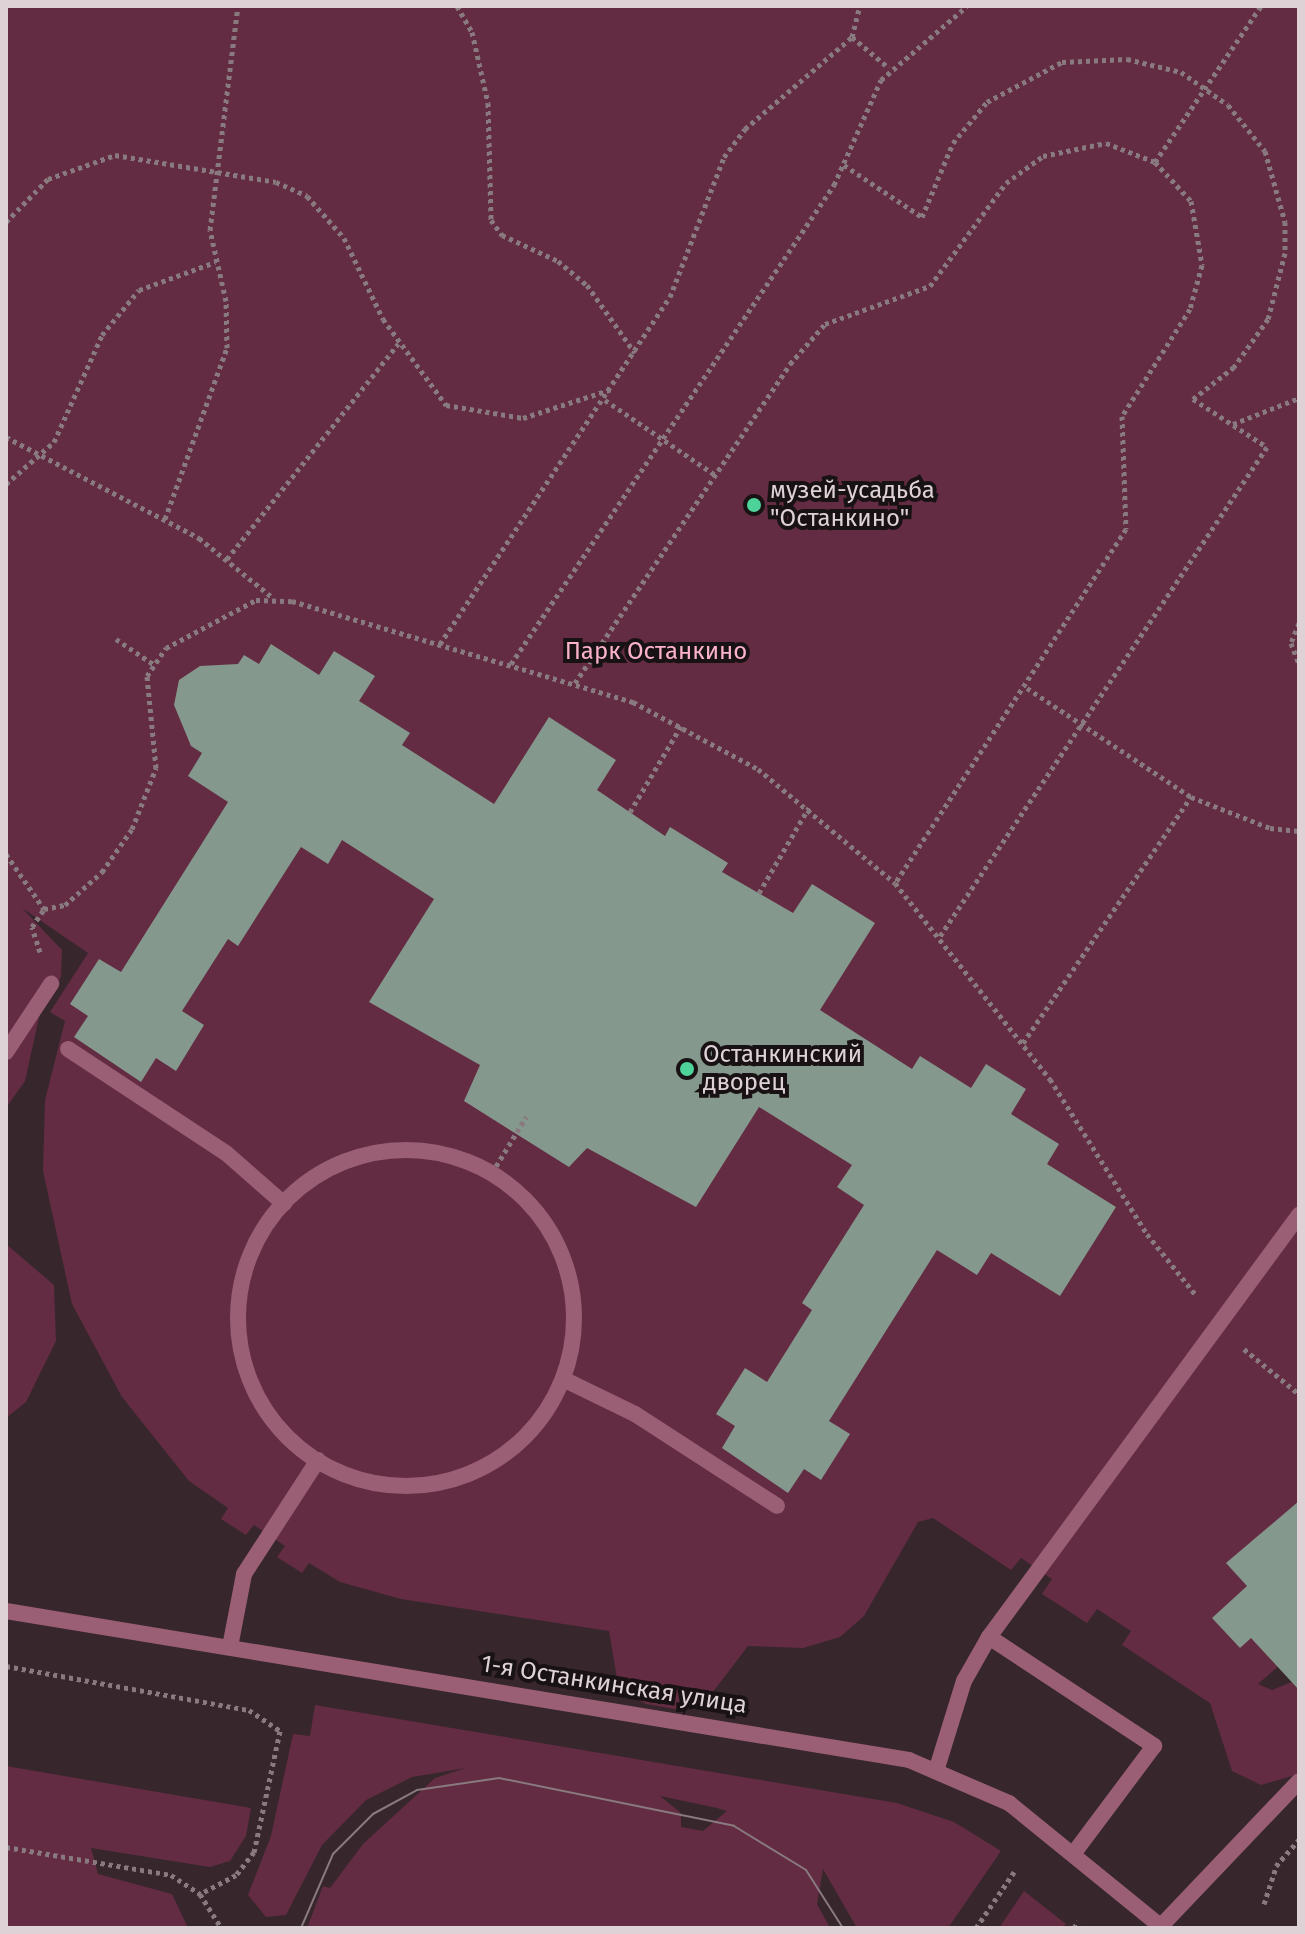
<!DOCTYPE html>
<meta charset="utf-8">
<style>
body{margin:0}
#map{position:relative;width:1305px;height:1934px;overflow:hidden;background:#37262c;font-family:"Fira Sans",sans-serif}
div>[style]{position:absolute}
.green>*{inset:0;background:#632c42}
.building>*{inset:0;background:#85988d}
.path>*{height:5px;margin-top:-2.5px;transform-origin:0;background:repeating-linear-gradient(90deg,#897a7f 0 4px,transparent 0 8px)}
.service>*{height:16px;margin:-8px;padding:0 8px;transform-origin:8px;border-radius:8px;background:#9a5f74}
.service>.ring{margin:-8px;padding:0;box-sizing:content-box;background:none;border:16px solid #9a5f74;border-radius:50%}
.tertiary>*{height:16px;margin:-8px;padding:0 8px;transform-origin:8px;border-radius:8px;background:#9a5f74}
.tram>*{height:2px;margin:-1px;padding:0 1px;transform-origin:1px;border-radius:1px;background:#897a7f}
.dots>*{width:22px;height:22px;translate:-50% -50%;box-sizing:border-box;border:4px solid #191214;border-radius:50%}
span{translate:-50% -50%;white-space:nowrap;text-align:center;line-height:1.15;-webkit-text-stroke:8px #191214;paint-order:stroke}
.poi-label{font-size:24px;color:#ded2d6}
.left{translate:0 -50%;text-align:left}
.park-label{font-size:24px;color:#fbb2cc}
.street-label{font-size:24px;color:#ded2d6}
.frame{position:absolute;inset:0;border:8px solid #ded2d6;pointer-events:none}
</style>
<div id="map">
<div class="green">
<div style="clip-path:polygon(6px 6px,1299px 6px,1299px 1648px,1258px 1684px,1272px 1690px,1299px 1679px,1299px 1774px,1261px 1785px,1232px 1771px,1210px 1703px,1122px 1645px,1131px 1631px,1097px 1609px,1087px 1623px,1042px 1594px,1052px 1579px,1021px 1558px,1011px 1570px,933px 1518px,918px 1522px,864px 1616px,840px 1637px,803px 1648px,748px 1646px,709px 1697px,680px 1710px,646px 1704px,619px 1690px,609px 1631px,401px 1599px,340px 1582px,309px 1563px,302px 1573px,277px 1557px,285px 1546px,254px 1525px,246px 1535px,221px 1519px,228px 1508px,189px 1481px,122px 1397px,72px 1304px,43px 1171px,45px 1100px,65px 1021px,50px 1012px,88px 953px,22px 908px,62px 950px,61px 977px,40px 1013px,25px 1081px,6px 1108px)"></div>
<div style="clip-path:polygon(6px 1244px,54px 1285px,56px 1341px,26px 1402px,6px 1418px)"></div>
<div style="clip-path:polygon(evenodd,315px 1705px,897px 1803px,954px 1822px,1001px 1851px,948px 1928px,857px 1928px,823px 1869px,817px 1904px,830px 1928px,307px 1928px,323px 1886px,330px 1888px,363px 1844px,435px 1778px,466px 1768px,412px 1777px,366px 1800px,322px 1845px,286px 1915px,266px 1917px,248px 1895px,271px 1836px,293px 1734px,310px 1736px,315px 1705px,660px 1796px,717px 1808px,727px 1811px,703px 1831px,681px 1827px,681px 1813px,660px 1796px)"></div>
<div style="clip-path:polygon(6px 1766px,251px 1808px,246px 1836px,230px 1861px,210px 1867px,91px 1848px,98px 1874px,172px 1894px,188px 1928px,6px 1928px)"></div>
<div style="clip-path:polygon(1024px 1891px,1066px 1924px,1063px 1928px,999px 1928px)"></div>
</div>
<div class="building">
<div style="clip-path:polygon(271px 644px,319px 675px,334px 651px,375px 676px,359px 701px,410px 733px,402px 745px,494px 804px,549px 717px,616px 760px,597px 790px,665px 836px,670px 827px,728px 863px,722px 872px,793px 913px,812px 884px,875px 923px,820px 1010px,912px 1069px,920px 1056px,971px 1088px,986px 1064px,1026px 1089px,1011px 1114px,1059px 1144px,1047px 1164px,1116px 1207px,1060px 1296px,991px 1253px,977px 1275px,937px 1250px,829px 1421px,850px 1434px,821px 1480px,804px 1469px,788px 1493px,722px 1448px,735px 1426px,716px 1414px,745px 1368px,767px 1382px,812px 1310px,802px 1303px,864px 1205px,837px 1187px,852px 1165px,759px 1107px,696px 1207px,587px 1148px,569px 1167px,464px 1101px,480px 1065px,369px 1002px,434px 899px,342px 840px,328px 864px,301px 847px,238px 946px,228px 939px,182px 1011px,204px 1025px,176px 1071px,156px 1058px,141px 1082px,74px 1037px,88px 1016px,70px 1004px,99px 959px,121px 972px,228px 802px,188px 776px,202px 753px,191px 746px,174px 705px,179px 680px,200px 666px,238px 664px,244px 655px,259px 664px)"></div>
<div style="clip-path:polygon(1299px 1501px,1299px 1690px,1251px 1638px,1240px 1648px,1212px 1618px,1247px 1586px,1226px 1563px)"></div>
</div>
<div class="path">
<div style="left:457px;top:6px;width:30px;rotate:60deg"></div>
<div style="left:472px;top:32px;width:73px;rotate:77.3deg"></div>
<div style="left:488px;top:103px;width:117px;rotate:88.5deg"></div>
<div style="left:491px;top:220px;width:19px;rotate:54deg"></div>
<div style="left:502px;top:235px;width:62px;rotate:24.9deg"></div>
<div style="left:558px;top:261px;width:38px;rotate:40deg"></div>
<div style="left:587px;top:285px;width:83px;rotate:54.8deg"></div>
<div style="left:852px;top:37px;width:48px;rotate:40deg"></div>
<div style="left:1155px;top:162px;width:189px;rotate:-55.8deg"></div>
<div style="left:844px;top:165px;width:94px;rotate:33.7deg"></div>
<div style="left:922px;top:217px;width:80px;rotate:-67.3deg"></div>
<div style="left:953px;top:143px;width:53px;rotate:-50.3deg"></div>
<div style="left:987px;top:102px;width:85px;rotate:-28.1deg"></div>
<div style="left:1062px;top:62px;width:65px;rotate:-2.6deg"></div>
<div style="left:1127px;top:59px;width:56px;rotate:13.5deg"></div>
<div style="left:1181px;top:72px;width:57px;rotate:35.1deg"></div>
<div style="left:1228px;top:105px;width:59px;rotate:51.2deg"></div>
<div style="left:1265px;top:151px;width:74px;rotate:74.3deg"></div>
<div style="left:1285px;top:222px;width:31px;rotate:90deg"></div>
<div style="left:1285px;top:253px;width:68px;rotate:104.4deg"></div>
<div style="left:1268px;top:319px;width:59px;rotate:125.3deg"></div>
<div style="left:1234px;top:367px;width:52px;rotate:142deg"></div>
<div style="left:1193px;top:399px;width:88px;rotate:33deg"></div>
<div style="left:1267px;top:447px;width:588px;rotate:123.77deg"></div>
<div style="left:6px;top:222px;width:60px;rotate:-45.7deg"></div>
<div style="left:48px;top:179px;width:71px;rotate:-19.7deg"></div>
<div style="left:115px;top:155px;width:163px;rotate:9.5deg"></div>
<div style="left:276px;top:182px;width:34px;rotate:24deg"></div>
<div style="left:307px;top:196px;width:56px;rotate:48.6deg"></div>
<div style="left:344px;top:238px;width:90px;rotate:64.3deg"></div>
<div style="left:383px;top:319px;width:107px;rotate:53.8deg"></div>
<div style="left:446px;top:405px;width:78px;rotate:9.6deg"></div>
<div style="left:523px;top:418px;width:94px;rotate:-18deg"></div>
<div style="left:605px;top:400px;width:132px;rotate:34.2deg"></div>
<div style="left:1233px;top:424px;width:71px;rotate:-21.5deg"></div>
<div style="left:6px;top:437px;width:218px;rotate:27.6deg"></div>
<div style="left:199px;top:538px;width:95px;rotate:39deg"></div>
<div style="left:6px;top:484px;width:64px;rotate:-41.2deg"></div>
<div style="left:54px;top:442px;width:117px;rotate:-65.8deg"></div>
<div style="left:102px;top:335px;width:58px;rotate:-50.6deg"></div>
<div style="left:139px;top:290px;width:81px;rotate:-20.2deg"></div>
<div style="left:165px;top:519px;width:182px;rotate:-70.1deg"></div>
<div style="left:227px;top:348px;width:47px;rotate:-91.2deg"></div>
<div style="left:226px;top:301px;width:73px;rotate:-102.7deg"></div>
<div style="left:210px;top:230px;width:226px;rotate:-82.9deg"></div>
<div style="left:227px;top:559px;width:275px;rotate:-51.5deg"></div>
<div style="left:1299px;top:623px;width:22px;rotate:112deg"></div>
<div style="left:1291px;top:643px;width:22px;rotate:69deg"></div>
<div style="left:116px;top:639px;width:45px;rotate:34deg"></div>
<div style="left:440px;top:644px;width:416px;rotate:-56.5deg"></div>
<div style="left:670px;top:297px;width:150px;rotate:-68.9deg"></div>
<div style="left:724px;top:157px;width:35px;rotate:-53deg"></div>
<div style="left:745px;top:129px;width:141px;rotate:-40.7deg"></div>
<div style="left:852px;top:37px;width:32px;rotate:-76deg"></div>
<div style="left:511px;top:664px;width:578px;rotate:-56.01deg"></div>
<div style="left:834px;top:185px;width:115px;rotate:-65.9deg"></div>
<div style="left:881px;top:80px;width:113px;rotate:-40.7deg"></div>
<div style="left:575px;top:683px;width:385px;rotate:-56deg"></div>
<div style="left:790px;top:364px;width:53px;rotate:-48.8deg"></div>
<div style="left:825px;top:324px;width:112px;rotate:-19.9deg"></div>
<div style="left:930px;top:286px;width:128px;rotate:-53.6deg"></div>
<div style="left:1006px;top:183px;width:46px;rotate:-36.1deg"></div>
<div style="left:1043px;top:156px;width:64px;rotate:-11.7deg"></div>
<div style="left:1106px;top:143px;width:53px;rotate:21.2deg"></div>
<div style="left:1155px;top:162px;width:53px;rotate:47.3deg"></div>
<div style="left:1191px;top:201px;width:65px;rotate:80.2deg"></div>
<div style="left:1202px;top:265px;width:46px;rotate:105.3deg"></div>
<div style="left:1190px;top:309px;width:127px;rotate:122.4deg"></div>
<div style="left:1122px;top:416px;width:113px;rotate:88deg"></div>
<div style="left:1126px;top:529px;width:423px;rotate:123.1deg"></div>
<div style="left:1027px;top:688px;width:197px;rotate:33.6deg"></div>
<div style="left:1191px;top:797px;width:85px;rotate:21.4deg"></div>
<div style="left:1270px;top:828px;width:29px;rotate:6deg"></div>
<div style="left:630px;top:812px;width:100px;rotate:-59.3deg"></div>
<div style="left:6px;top:854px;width:67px;rotate:55.4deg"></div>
<div style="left:44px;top:909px;width:21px;rotate:-11deg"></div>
<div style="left:65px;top:905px;width:50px;rotate:-41.7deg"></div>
<div style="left:102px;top:872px;width:52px;rotate:-55.1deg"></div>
<div style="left:132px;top:829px;width:66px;rotate:-68.5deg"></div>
<div style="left:156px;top:768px;width:92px;rotate:-95.6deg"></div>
<div style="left:147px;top:676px;width:34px;rotate:-56deg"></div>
<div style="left:166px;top:648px;width:102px;rotate:-28.1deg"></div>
<div style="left:256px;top:600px;width:36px;rotate:2deg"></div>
<div style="left:292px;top:601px;width:356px;rotate:16.5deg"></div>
<div style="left:633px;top:702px;width:142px;rotate:28.2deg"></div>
<div style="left:758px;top:769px;width:178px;rotate:39.8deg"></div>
<div style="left:895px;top:883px;width:250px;rotate:51.7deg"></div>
<div style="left:1050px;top:1079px;width:183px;rotate:58deg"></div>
<div style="left:1147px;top:1234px;width:77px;rotate:51.3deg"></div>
<div style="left:759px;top:893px;width:99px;rotate:-59.8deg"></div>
<div style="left:40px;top:952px;width:26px;rotate:-108deg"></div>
<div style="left:32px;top:927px;width:22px;rotate:-56deg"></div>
<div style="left:1023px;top:1043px;width:298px;rotate:-55.7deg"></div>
<div style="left:492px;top:1173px;width:66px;rotate:-58.7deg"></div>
<div style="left:1244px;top:1349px;width:71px;rotate:39.3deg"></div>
<div style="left:6px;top:1666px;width:247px;rotate:10.3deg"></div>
<div style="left:249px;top:1710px;width:37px;rotate:34deg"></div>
<div style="left:280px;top:1731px;width:124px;rotate:102.1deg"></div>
<div style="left:254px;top:1852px;width:29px;rotate:128deg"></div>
<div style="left:236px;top:1875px;width:41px;rotate:152.2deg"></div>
<div style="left:6px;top:1847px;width:167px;rotate:9.6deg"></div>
<div style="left:171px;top:1875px;width:35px;rotate:33deg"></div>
<div style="left:200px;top:1894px;width:40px;rotate:58deg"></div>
<div style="left:1264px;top:1904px;width:40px;rotate:-72deg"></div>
<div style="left:1276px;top:1866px;width:35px;rotate:-49deg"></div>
<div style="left:297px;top:1928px;width:51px"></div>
<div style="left:976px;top:1928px;width:68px;rotate:-55.8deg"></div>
<div style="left:1074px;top:1928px;width:8px;rotate:-60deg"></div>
</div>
<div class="service">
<div style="left:68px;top:1049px;width:189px;rotate:33.4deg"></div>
<div style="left:226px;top:1153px;width:77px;rotate:41.3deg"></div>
<div style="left:6px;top:1052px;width:82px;rotate:-56.5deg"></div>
<div class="ring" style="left:238px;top:1150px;width:320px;height:320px"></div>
<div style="left:563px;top:1379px;width:80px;rotate:25.9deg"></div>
<div style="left:635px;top:1414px;width:169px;rotate:32.9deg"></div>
<div style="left:989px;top:1637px;width:198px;rotate:33.4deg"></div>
<div style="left:1154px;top:1746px;width:134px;rotate:126.8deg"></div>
<div style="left:230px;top:1647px;width:74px;rotate:-79.1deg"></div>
<div style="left:244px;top:1574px;width:136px;rotate:-57deg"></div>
<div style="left:937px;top:1768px;width:91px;rotate:-72.8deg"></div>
<div style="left:964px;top:1681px;width:51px;rotate:-60.4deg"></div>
<div style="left:989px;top:1637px;width:524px;rotate:-53.7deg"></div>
<div style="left:1161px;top:1926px;width:200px;rotate:-46.4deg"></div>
</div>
<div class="tertiary">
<div style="left:6px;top:1611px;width:915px;rotate:9.37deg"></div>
<div style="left:909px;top:1760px;width:109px;rotate:23.3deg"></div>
<div style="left:1009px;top:1803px;width:198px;rotate:39.1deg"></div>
</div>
<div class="tram">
<div style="left:301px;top:1928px;width:81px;rotate:-66.6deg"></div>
<div style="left:333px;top:1854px;width:57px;rotate:-45deg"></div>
<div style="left:373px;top:1814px;width:50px;rotate:-28.6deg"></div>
<div style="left:417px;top:1790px;width:83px;rotate:-8.3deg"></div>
<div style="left:499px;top:1778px;width:240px;rotate:11.5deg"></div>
<div style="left:734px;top:1826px;width:84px;rotate:31.4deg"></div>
<div style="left:806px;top:1870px;width:69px;rotate:57.5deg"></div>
</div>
<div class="dots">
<div style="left:754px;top:505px;background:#4dd39a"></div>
<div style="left:687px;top:1069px;background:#4dd39a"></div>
</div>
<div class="poi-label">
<span class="left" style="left:770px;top:505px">музей-усадьба<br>"Останкино"</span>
<span class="left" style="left:703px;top:1069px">Останкинский<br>дворец</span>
</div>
<div class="park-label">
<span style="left:656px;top:652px">Парк Останкино</span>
</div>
<div class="street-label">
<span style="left:614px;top:1685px;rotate:9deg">1-я Останкинская улица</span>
</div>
<div class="frame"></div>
</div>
